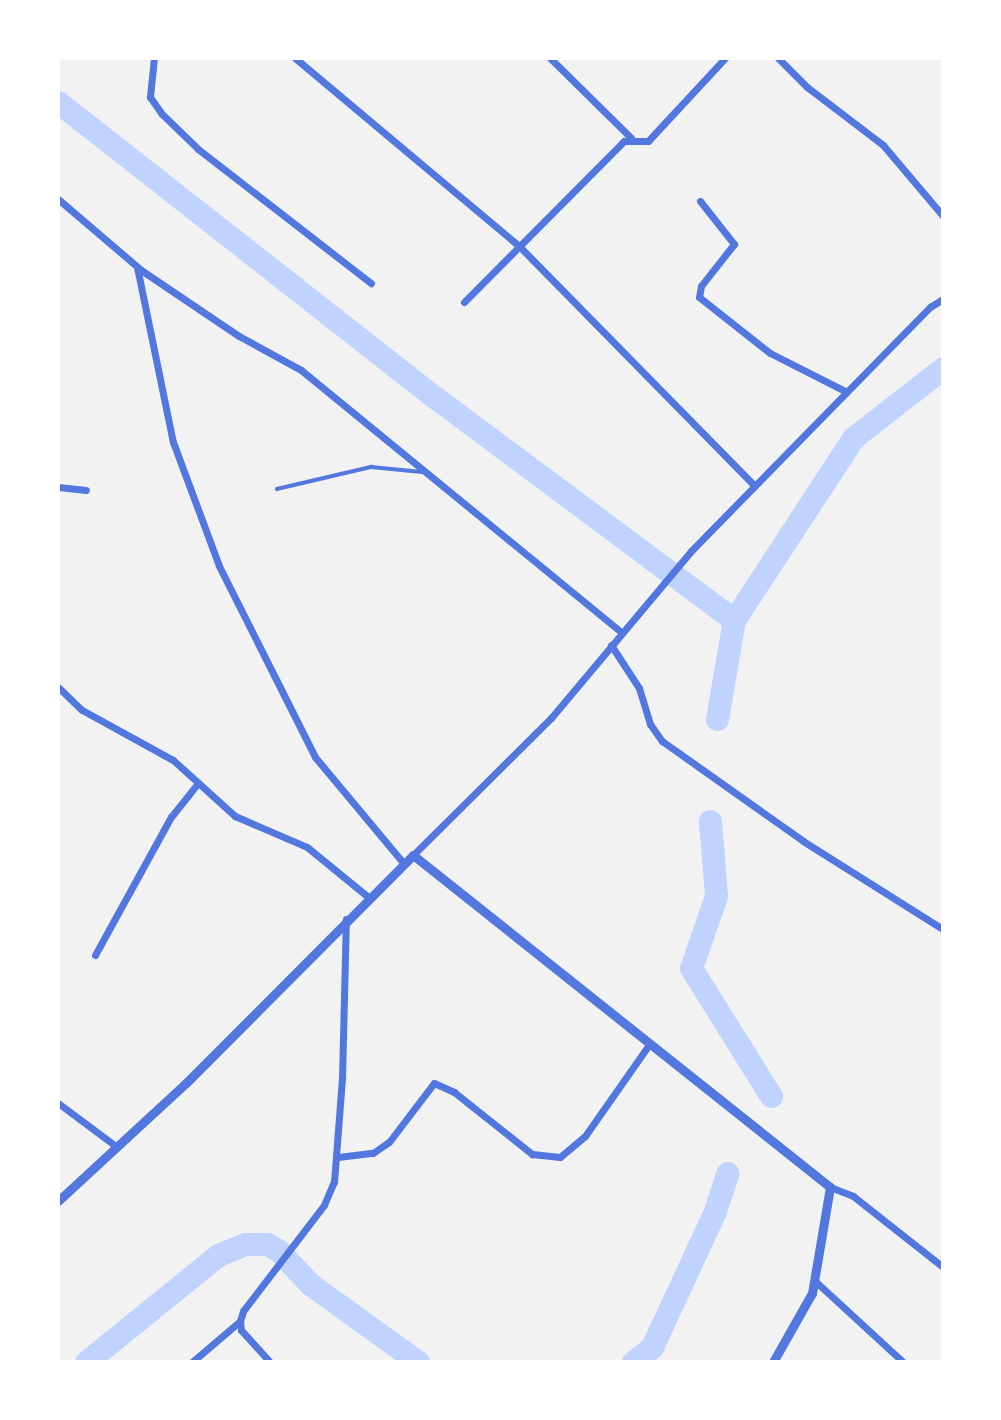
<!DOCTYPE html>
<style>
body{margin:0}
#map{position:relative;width:1001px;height:1420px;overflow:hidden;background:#f2f2f2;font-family:Quicksand,sans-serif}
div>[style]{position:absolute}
.river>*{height:23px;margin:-11.5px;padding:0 11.5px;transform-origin:11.5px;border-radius:11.5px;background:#bfd3fe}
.service>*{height:3.5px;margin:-1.75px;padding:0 1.75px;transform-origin:1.75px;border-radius:1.75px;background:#5277de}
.minor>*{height:7px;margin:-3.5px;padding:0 3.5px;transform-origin:3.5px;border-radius:3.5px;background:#5277de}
.tertiary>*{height:9px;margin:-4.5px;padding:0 4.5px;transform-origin:4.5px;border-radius:4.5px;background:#5277de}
span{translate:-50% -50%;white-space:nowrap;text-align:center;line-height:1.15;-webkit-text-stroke:6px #fff;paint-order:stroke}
.frame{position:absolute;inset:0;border:60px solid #fff;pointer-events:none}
</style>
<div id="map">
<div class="river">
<div style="left:58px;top:102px;width:480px;rotate:38.1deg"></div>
<div style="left:436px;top:398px;width:372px;rotate:36.7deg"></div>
<div style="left:717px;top:719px;width:100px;rotate:-80.3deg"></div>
<div style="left:734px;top:620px;width:217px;rotate:-56.8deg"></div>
<div style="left:853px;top:438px;width:114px;rotate:-37.9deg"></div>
<div style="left:710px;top:821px;width:75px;rotate:85.4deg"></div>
<div style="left:716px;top:896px;width:76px;rotate:109.1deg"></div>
<div style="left:691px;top:968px;width:151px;rotate:58deg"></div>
<div style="left:86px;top:1362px;width:170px;rotate:-39deg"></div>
<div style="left:218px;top:1255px;width:29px;rotate:-22deg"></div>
<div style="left:245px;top:1244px;width:22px"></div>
<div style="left:267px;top:1244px;width:14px;rotate:30deg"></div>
<div style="left:279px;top:1251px;width:45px;rotate:46.8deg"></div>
<div style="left:310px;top:1284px;width:133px;rotate:35.8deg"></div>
<div style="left:633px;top:1362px;width:24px;rotate:-38deg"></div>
<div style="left:652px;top:1347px;width:150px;rotate:-65.1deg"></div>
<div style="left:715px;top:1211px;width:40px;rotate:-72deg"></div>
</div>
<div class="service">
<div style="left:277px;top:489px;width:97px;rotate:-13.2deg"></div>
<div style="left:371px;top:467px;width:51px;rotate:5.6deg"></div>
</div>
<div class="minor">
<div style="left:154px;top:58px;width:39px;rotate:96deg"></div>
<div style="left:150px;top:97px;width:21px;rotate:55deg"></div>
<div style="left:162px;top:114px;width:50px;rotate:44.2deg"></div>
<div style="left:198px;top:149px;width:219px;rotate:37.8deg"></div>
<div style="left:295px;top:58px;width:294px;rotate:40deg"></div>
<div style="left:520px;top:247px;width:335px;rotate:45.5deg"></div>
<div style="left:550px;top:58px;width:114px;rotate:44.6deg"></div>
<div style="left:778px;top:58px;width:41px;rotate:45deg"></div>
<div style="left:807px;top:87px;width:96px;rotate:37.3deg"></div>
<div style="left:883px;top:145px;width:93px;rotate:49.8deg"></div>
<div style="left:58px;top:199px;width:109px;rotate:40.5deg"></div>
<div style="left:141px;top:270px;width:118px;rotate:34deg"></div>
<div style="left:239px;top:336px;width:71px;rotate:28.7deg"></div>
<div style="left:301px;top:370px;width:415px;rotate:39.3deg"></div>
<div style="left:700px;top:201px;width:55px;rotate:51.7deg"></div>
<div style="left:734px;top:244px;width:53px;rotate:128.2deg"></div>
<div style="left:701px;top:286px;width:11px;rotate:100deg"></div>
<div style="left:699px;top:297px;width:90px;rotate:38.3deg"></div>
<div style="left:770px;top:353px;width:86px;rotate:26.9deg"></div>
<div style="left:137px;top:267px;width:179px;rotate:78.4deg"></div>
<div style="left:173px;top:442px;width:132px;rotate:69.6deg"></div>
<div style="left:219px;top:566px;width:214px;rotate:63.3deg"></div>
<div style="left:315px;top:757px;width:139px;rotate:50.2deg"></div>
<div style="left:464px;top:302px;width:227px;rotate:-45.2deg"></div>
<div style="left:624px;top:141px;width:24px"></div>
<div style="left:648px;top:141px;width:113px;rotate:-47.1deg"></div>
<div style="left:58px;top:487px;width:28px;rotate:6deg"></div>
<div style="left:611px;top:645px;width:51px;rotate:56.9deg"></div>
<div style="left:639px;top:688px;width:38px;rotate:73deg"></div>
<div style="left:650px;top:724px;width:21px;rotate:55deg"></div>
<div style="left:662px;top:741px;width:173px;rotate:35.3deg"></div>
<div style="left:803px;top:841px;width:165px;rotate:32.2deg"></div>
<div style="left:58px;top:687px;width:33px;rotate:44deg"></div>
<div style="left:82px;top:710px;width:104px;rotate:28.8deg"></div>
<div style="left:173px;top:760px;width:84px;rotate:42.1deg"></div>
<div style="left:235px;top:816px;width:78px;rotate:23.3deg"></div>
<div style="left:307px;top:847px;width:79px;rotate:39.3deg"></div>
<div style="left:413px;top:855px;width:194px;rotate:-44.8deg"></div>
<div style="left:551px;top:718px;width:218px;rotate:-50deg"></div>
<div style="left:691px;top:551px;width:342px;rotate:-45.6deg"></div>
<div style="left:930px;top:307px;width:15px;rotate:-32deg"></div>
<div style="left:95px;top:955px;width:158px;rotate:-61.2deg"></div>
<div style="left:171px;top:817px;width:43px;rotate:-51.5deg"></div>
<div style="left:58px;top:1103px;width:74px;rotate:36.7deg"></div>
<div style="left:338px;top:1157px;width:35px;rotate:-7deg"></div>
<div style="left:373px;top:1153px;width:19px;rotate:-35deg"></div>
<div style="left:389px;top:1142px;width:74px;rotate:-52.7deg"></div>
<div style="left:434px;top:1083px;width:22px;rotate:24deg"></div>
<div style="left:454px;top:1092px;width:100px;rotate:38.5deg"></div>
<div style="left:532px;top:1154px;width:28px;rotate:6deg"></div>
<div style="left:560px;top:1157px;width:33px;rotate:-40deg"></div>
<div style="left:585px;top:1136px;width:113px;rotate:-55deg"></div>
<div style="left:830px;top:1187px;width:25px;rotate:21deg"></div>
<div style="left:853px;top:1196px;width:115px;rotate:38.3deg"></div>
<div style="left:815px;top:1281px;width:120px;rotate:42.6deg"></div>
<div style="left:192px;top:1362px;width:63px;rotate:-40.5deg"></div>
<div style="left:270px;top:1362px;width:43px;rotate:-132.2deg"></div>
<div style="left:241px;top:1330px;width:9px;rotate:-96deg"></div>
<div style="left:240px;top:1321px;width:10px;rotate:-73deg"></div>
<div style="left:243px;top:1311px;width:133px;rotate:-52.6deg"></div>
<div style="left:324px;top:1205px;width:25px;rotate:-67deg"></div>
<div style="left:334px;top:1182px;width:103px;rotate:-85.6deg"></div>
<div style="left:342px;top:1079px;width:160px;rotate:-88.6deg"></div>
</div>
<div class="tertiary">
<div style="left:58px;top:1201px;width:174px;rotate:-42.7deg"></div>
<div style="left:186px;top:1083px;width:322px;rotate:-45.1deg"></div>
<div style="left:413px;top:855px;width:533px;rotate:38.53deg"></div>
<div style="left:830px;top:1187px;width:108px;rotate:99.6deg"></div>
<div style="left:812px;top:1293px;width:79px;rotate:119.5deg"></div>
</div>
<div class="frame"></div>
</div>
